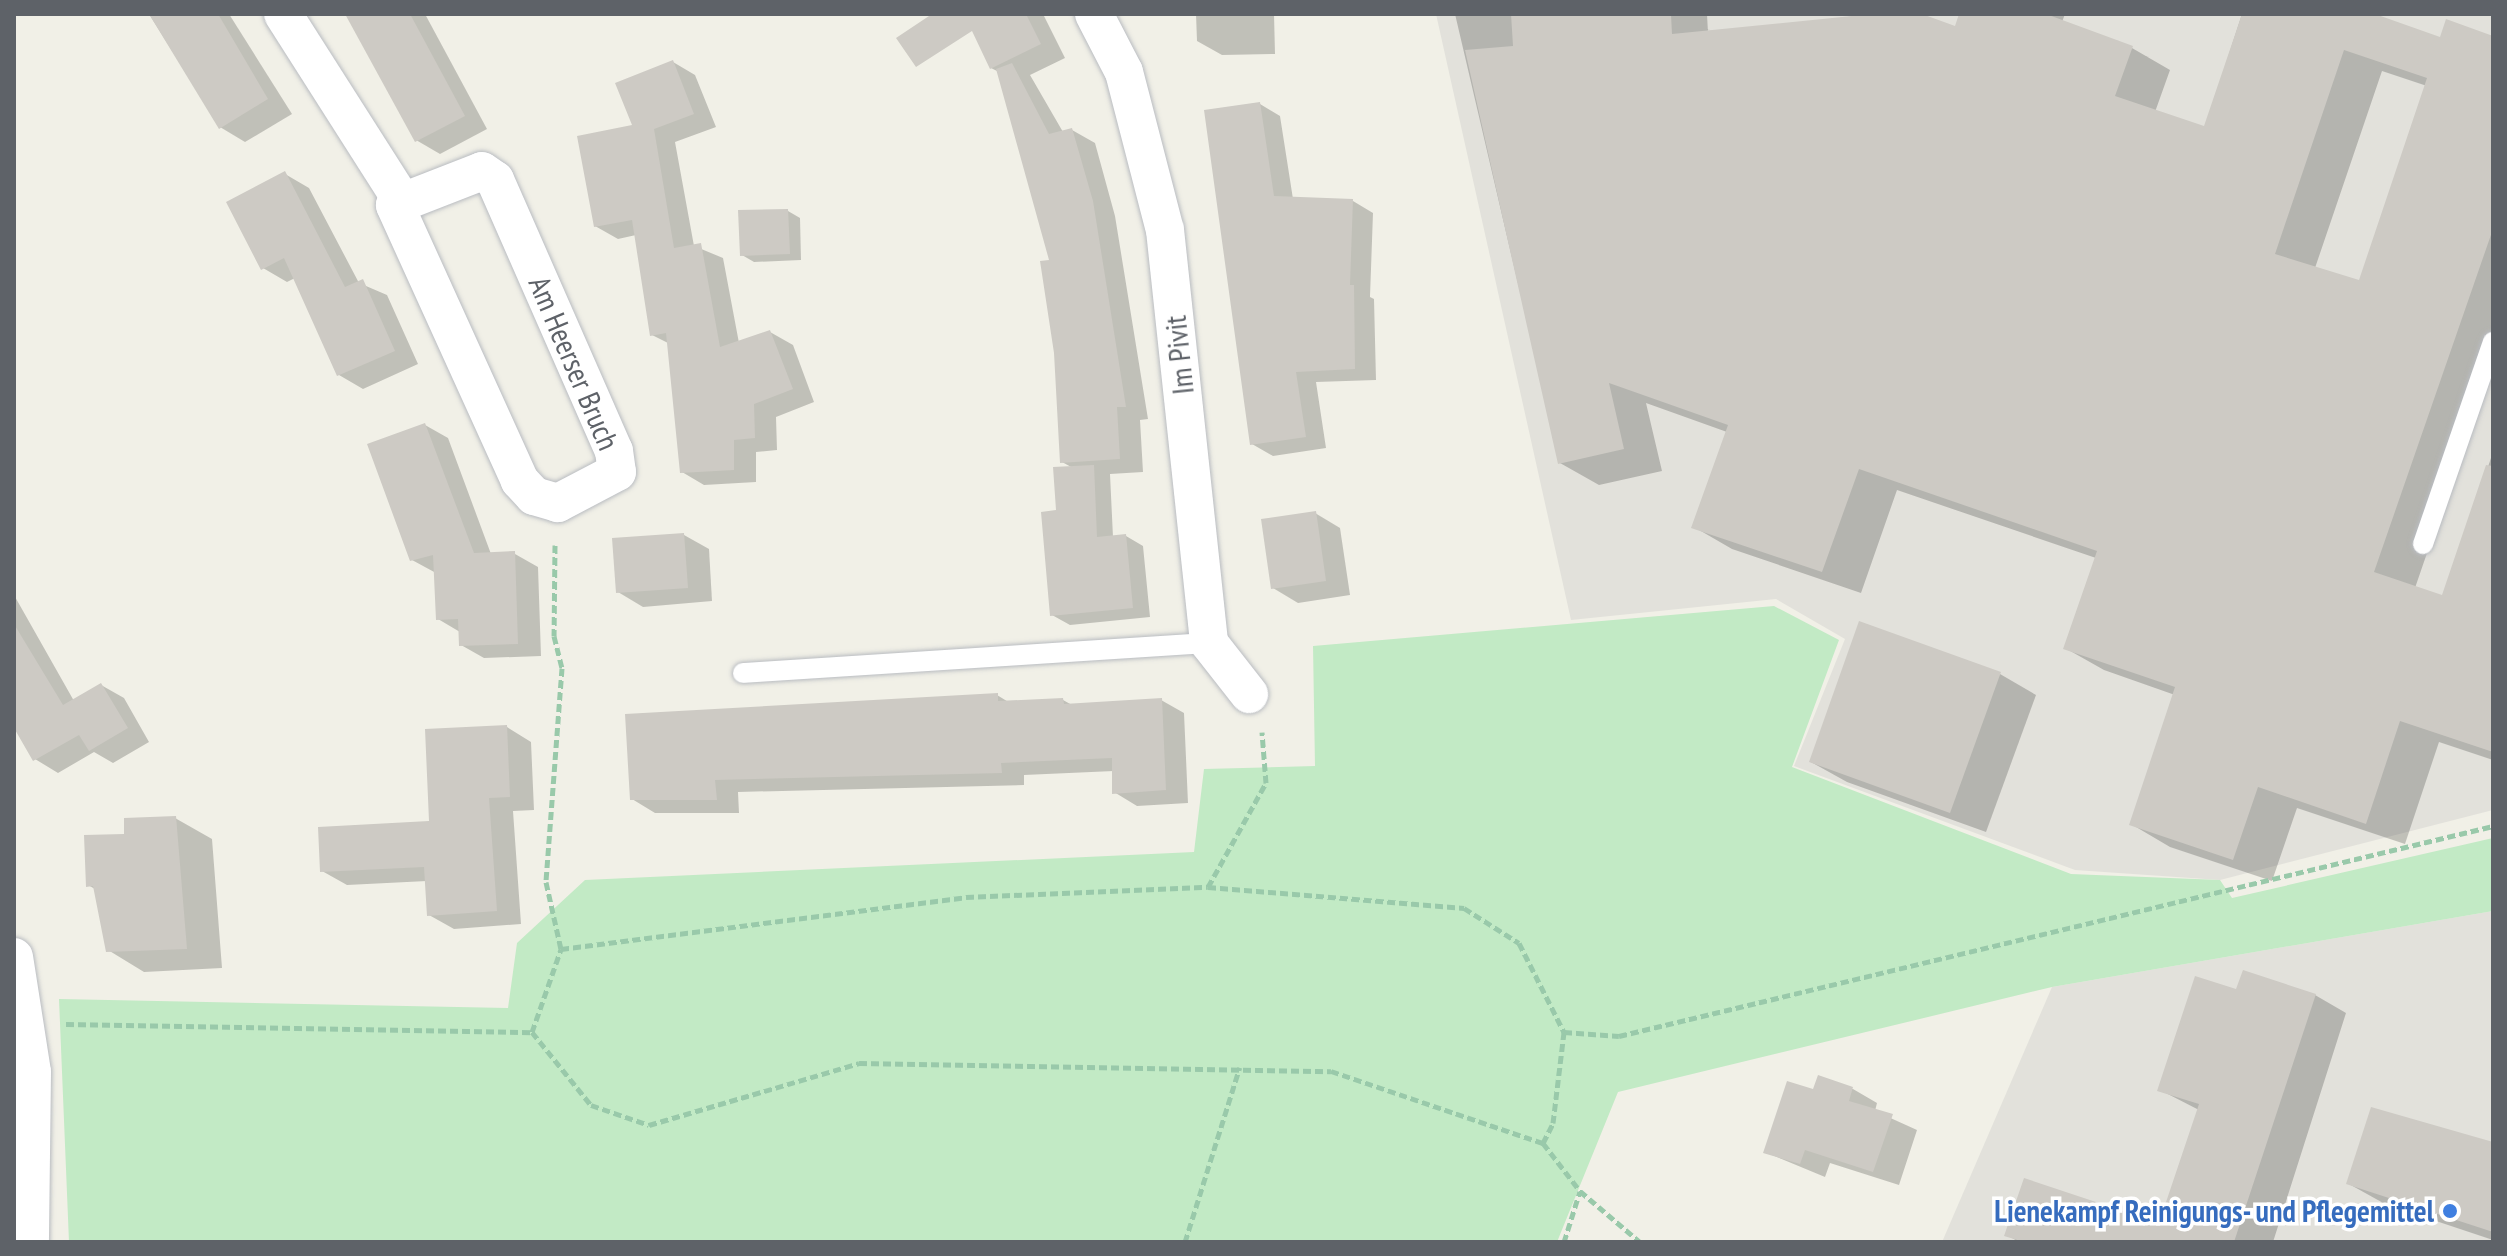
<!DOCTYPE html>
<style>
body{margin:0}
#map{position:relative;width:2507px;height:1256px;overflow:hidden;background:#f1f0e7;font-family:"PT Sans Narrow",sans-serif}
div>[style]{position:absolute}
.industrial>*{inset:0;background:#e2e1db}
.green>*{inset:0;background:#c2eac5}
.shadow>*{inset:0;background:#0003}
.building>*{inset:0;background:#cdcac4}
.path>*{height:5px;margin-top:-2.5px;transform-origin:0;background:repeating-linear-gradient(90deg,#99c9aa 0 8px,transparent 0 12px)}
.roads{filter:drop-shadow(0 0 2px #b9bcc1) drop-shadow(0 0 2px #b9bcc1)}
.service>*{height:20px;margin:-10px;padding:0 10px;transform-origin:10px;border-radius:10px;background:#fff}
.minor>*{height:38px;margin:-19px;padding:0 19px;transform-origin:19px;border-radius:19px;background:#fff}
.dots>*{width:22px;height:22px;translate:-50% -50%;box-sizing:border-box;border:4px solid #fff;border-radius:50%}
span{translate:-50% -50%;white-space:nowrap;text-align:center;line-height:1.15;-webkit-text-stroke:7px #fff;paint-order:stroke}
.street-label{font-size:30px;color:#5e6268}
.shop-label{font-size:30px;color:#366cbe;font-weight:700}
.right{translate:-100% -50%;text-align:right}
.frame{position:absolute;inset:0;border:16px solid #5e6268;pointer-events:none}
</style>
<div id="map">
<div class="industrial">
<div style="clip-path:polygon(1436px 14px,2493px 14px,2493px 810px,2220px 880px,2075px 870px,1794px 766px,1845px 639px,1776px 599px,1571px 620px)"></div>
<div style="clip-path:polygon(2493px 911px,2493px 1242px,1942px 1242px,2052px 987px)"></div>
</div>
<div class="green">
<div style="clip-path:polygon(1774px 606px,1839px 640px,1792px 767px,2071px 874px,2220px 880px,2232px 898px,2493px 838px,2493px 911px,2052px 987px,1618px 1092px,1557px 1242px,69px 1242px,59px 999px,508px 1008px,517px 943px,585px 880px,1194px 852px,1204px 769px,1315px 766px,1313px 646px)"></div>
</div>
<div class="shadow">
<div style="clip-path:polygon(149px 14px,229px 14px,292px 114px,245px 142px,220px 127px)"></div>
<div style="clip-path:polygon(347px 14px,425px 14px,487px 129px,440px 154px,416px 140px)"></div>
<div style="clip-path:polygon(976px 14px,1043px 14px,1065px 58px,1030px 75px,1063px 132px,1072px 130px,1095px 143px,1115px 216px,1148px 419px,1140px 420px,1143px 472px,1110px 474px,1113px 537px,1126px 536px,1143px 546px,1150px 617px,1070px 625px,1052px 615px,1058px 512px,1073px 468px,1062px 462px,1052px 262px,999px 72px,991px 68px)"></div>
<div style="clip-path:polygon(1196px 14px,1274px 14px,1275px 54px,1222px 55px,1197px 41px)"></div>
<div style="clip-path:polygon(evenodd,1455px 14px,1707px 14px,1708px 33px,1874px 14px,1916px 14px,1956px 28px,1961px 14px,2065px 14px,2062px 22px,2132px 48px,2170px 70px,2155px 112px,2205px 128px,2242px 14px,2373px 14px,2441px 39px,2493px 38px,2493px 361px,2415px 588px,2444px 597px,2493px 452px,2493px 760px,2439px 742px,2405px 844px,2297px 808px,2272px 881px,2170px 847px,2131px 824px,2175px 695px,2104px 670px,2065px 648px,2096px 558px,1897px 490px,1861px 593px,1732px 549px,1694px 527px,1727px 432px,1646px 403px,1662px 471px,1599px 485px,1560px 463px,1455px 14px,2382px 71px,2427px 86px,2360px 282px,2315px 268px,2382px 71px)"></div>
<div style="clip-path:polygon(673px 62px,695px 75px,716px 127px,675px 142px,694px 246px,723px 258px,739px 343px,770px 332px,793px 345px,814px 402px,776px 417px,777px 450px,756px 452px,756px 482px,704px 485px,682px 472px,668px 343px,652px 335px,636px 235px,618px 239px,595px 226px,634px 127px)"></div>
<div style="clip-path:polygon(1260px 104px,1280px 116px,1293px 199px,1353px 201px,1373px 213px,1370px 297px,1374px 299px,1376px 380px,1316px 382px,1326px 448px,1273px 456px,1252px 444px)"></div>
<div style="clip-path:polygon(285px 174px,309px 188px,359px 283px,387px 295px,418px 364px,363px 389px,339px 375px,295px 278px,287px 282px,263px 268px)"></div>
<div style="clip-path:polygon(788px 211px,800px 218px,801px 260px,754px 262px,742px 255px)"></div>
<div style="clip-path:polygon(425px 425px,448px 438px,491px 554px,515px 554px,538px 567px,541px 656px,484px 658px,461px 645px,460px 632px,438px 619px,436px 573px,412px 560px)"></div>
<div style="clip-path:polygon(1315px 513px,1340px 528px,1350px 595px,1298px 603px,1273px 588px)"></div>
<div style="clip-path:polygon(684px 535px,709px 549px,712px 601px,643px 607px,618px 592px)"></div>
<div style="clip-path:polygon(14px 595px,74px 701px,101px 685px,124px 698px,149px 742px,113px 763px,94px 752px,58px 773px,35px 759px,14px 724px)"></div>
<div style="clip-path:polygon(2000px 674px,2036px 695px,1986px 832px,1847px 782px,1811px 762px)"></div>
<div style="clip-path:polygon(997px 695px,1010px 703px,1063px 700px,1072px 705px,1161px 700px,1184px 713px,1188px 803px,1137px 806px,1114px 792px,1114px 771px,1024px 775px,1024px 785px,738px 792px,739px 813px,655px 813px,632px 799px)"></div>
<div style="clip-path:polygon(507px 727px,531px 742px,534px 810px,513px 811px,521px 924px,454px 929px,429px 915px,427px 881px,347px 885px,322px 871px,431px 823px)"></div>
<div style="clip-path:polygon(175px 818px,212px 839px,222px 968px,144px 972px,108px 950px,95px 889px,88px 885px,126px 836px)"></div>
<div style="clip-path:polygon(2238px 991px,2315px 995px,2346px 1013px,2273px 1242px,2019px 1242px,2007px 1235px,2161px 1226px,2199px 1110px,2160px 1090px)"></div>
<div style="clip-path:polygon(1853px 1089px,1877px 1103px,1875px 1111px,1917px 1130px,1899px 1185px,1830px 1163px,1825px 1177px,1765px 1152px,1814px 1092px)"></div>
<div style="clip-path:polygon(2493px 1145px,2493px 1240px,2385px 1204px,2349px 1184px)"></div>
</div>
<div class="building">
<div style="clip-path:polygon(149px 14px,218px 14px,268px 99px,219px 129px)"></div>
<div style="clip-path:polygon(345px 14px,410px 14px,465px 116px,415px 142px)"></div>
<div style="clip-path:polygon(932px 14px,1026px 14px,1041px 44px,990px 69px,972px 31px,916px 67px,896px 38px)"></div>
<div style="clip-path:polygon(evenodd,1511px 14px,1671px 14px,1672px 34px,1872px 14px,1922px 14px,1955px 26px,1959px 14px,2046px 14px,2133px 46px,2115px 96px,2204px 126px,2242px 14px,2375px 14px,2440px 37px,2446px 19px,2493px 36px,2493px 229px,2374px 572px,2442px 595px,2486px 465px,2493px 466px,2493px 752px,2400px 721px,2366px 824px,2258px 787px,2233px 860px,2129px 825px,2175px 687px,2063px 649px,2097px 551px,1859px 469px,1822px 572px,1691px 528px,1728px 425px,1609px 383px,1624px 449px,1558px 464px,1465px 50px,1513px 46px,1511px 14px,2344px 50px,2427px 78px,2359px 280px,2275px 254px,2344px 50px)"></div>
<div style="clip-path:polygon(673px 60px,694px 114px,654px 129px,674px 248px,701px 243px,720px 347px,770px 330px,793px 389px,754px 404px,755px 438px,734px 440px,734px 470px,680px 473px,666px 333px,650px 336px,632px 220px,594px 227px,577px 136px,632px 125px,615px 83px)"></div>
<div style="clip-path:polygon(1012px 63px,1049px 134px,1072px 128px,1093px 201px,1126px 407px,1117px 407px,1120px 459px,1060px 463px,1054px 353px,1040px 261px,1049px 260px,996px 69px)"></div>
<div style="clip-path:polygon(1260px 102px,1274px 196px,1353px 199px,1350px 285px,1354px 285px,1355px 369px,1296px 372px,1306px 437px,1250px 445px,1204px 110px)"></div>
<div style="clip-path:polygon(285px 171px,345px 287px,363px 279px,395px 351px,337px 376px,284px 258px,261px 270px,226px 202px)"></div>
<div style="clip-path:polygon(788px 209px,790px 254px,740px 256px,738px 210px)"></div>
<div style="clip-path:polygon(425px 423px,474px 553px,515px 551px,518px 644px,459px 646px,458px 619px,436px 620px,433px 555px,410px 561px,367px 444px)"></div>
<div style="clip-path:polygon(1094px 465px,1097px 537px,1126px 534px,1133px 608px,1050px 616px,1041px 512px,1056px 510px,1053px 467px)"></div>
<div style="clip-path:polygon(1316px 511px,1326px 581px,1271px 589px,1261px 519px)"></div>
<div style="clip-path:polygon(684px 533px,688px 588px,616px 593px,612px 538px)"></div>
<div style="clip-path:polygon(1859px 621px,2001px 672px,1950px 813px,1809px 762px)"></div>
<div style="clip-path:polygon(14px 624px,63px 705px,101px 683px,128px 728px,89px 751px,79px 735px,33px 761px,14px 728px)"></div>
<div style="clip-path:polygon(998px 693px,998px 701px,1063px 698px,1064px 704px,1162px 698px,1166px 790px,1112px 794px,1112px 758px,1001px 763px,1002px 773px,715px 780px,717px 800px,630px 800px,625px 714px)"></div>
<div style="clip-path:polygon(507px 725px,510px 797px,489px 798px,497px 911px,427px 916px,424px 867px,320px 872px,318px 827px,429px 821px,425px 729px)"></div>
<div style="clip-path:polygon(176px 816px,187px 949px,106px 952px,93px 886px,86px 887px,84px 835px,124px 834px,124px 818px)"></div>
<div style="clip-path:polygon(2243px 970px,2316px 994px,2234px 1242px,2024px 1242px,2004px 1236px,2024px 1178px,2159px 1223px,2199px 1104px,2157px 1091px,2195px 976px,2236px 989px)"></div>
<div style="clip-path:polygon(1818px 1075px,1853px 1087px,1849px 1101px,1893px 1114px,1873px 1172px,1805px 1150px,1800px 1164px,1763px 1153px,1787px 1081px,1813px 1089px)"></div>
<div style="clip-path:polygon(2371px 1107px,2493px 1142px,2493px 1232px,2346px 1184px)"></div>
</div>
<div class="path">
<div style="left:555px;top:545px;width:91px;rotate:90.6deg"></div>
<div style="left:554px;top:636px;width:33px;rotate:76deg"></div>
<div style="left:562px;top:668px;width:215px;rotate:94.3deg"></div>
<div style="left:546px;top:882px;width:69px;rotate:77.4deg"></div>
<div style="left:1208px;top:887px;width:119px;rotate:-60.9deg"></div>
<div style="left:1266px;top:783px;width:51px;rotate:-94.5deg"></div>
<div style="left:66px;top:1024px;width:466px;rotate:1deg"></div>
<div style="left:532px;top:1032px;width:94px;rotate:51.1deg"></div>
<div style="left:591px;top:1105px;width:61px;rotate:19deg"></div>
<div style="left:649px;top:1125px;width:219px;rotate:-16.4deg"></div>
<div style="left:859px;top:1063px;width:472px;rotate:1deg"></div>
<div style="left:1331px;top:1071px;width:224px;rotate:18.8deg"></div>
<div style="left:1543px;top:1143px;width:61px;rotate:52.4deg"></div>
<div style="left:1580px;top:1191px;width:79px;rotate:40.4deg"></div>
<div style="left:532px;top:1032px;width:88px;rotate:-70.7deg"></div>
<div style="left:561px;top:949px;width:408px;rotate:-7.3deg"></div>
<div style="left:966px;top:897px;width:242px;rotate:-2.4deg"></div>
<div style="left:1208px;top:887px;width:257px;rotate:4.7deg"></div>
<div style="left:1464px;top:908px;width:65px;rotate:32.5deg"></div>
<div style="left:1519px;top:943px;width:100px;rotate:63.2deg"></div>
<div style="left:1564px;top:1032px;width:55px;rotate:4.2deg"></div>
<div style="left:1619px;top:1036px;width:899px;rotate:-13.51deg"></div>
<div style="left:1543px;top:1143px;width:22px;rotate:-63deg"></div>
<div style="left:1553px;top:1123px;width:92px;rotate:-83.1deg"></div>
<div style="left:1185px;top:1242px;width:183px;rotate:-72.6deg"></div>
<div style="left:1564px;top:1242px;width:53px;rotate:-72.6deg"></div>
</div>
<div class="roads">
<div class="service">
<div style="left:2423px;top:544px;width:214px;rotate:-70.9deg"></div>
<div style="left:743px;top:673px;width:467px;rotate:-3.7deg"></div>
</div>
<div class="minor">
<div style="left:283px;top:14px;width:219px;rotate:57.5deg"></div>
<div style="left:1094px;top:14px;width:65px;rotate:62.7deg"></div>
<div style="left:1124px;top:72px;width:163px;rotate:75.5deg"></div>
<div style="left:1165px;top:230px;width:415px;rotate:83.9deg"></div>
<div style="left:1209px;top:643px;width:65px;rotate:51.9deg"></div>
<div style="left:482px;top:171px;width:16px;rotate:35deg"></div>
<div style="left:495px;top:180px;width:296px;rotate:66.3deg"></div>
<div style="left:614px;top:451px;width:21px;rotate:82deg"></div>
<div style="left:617px;top:472px;width:67px;rotate:152.3deg"></div>
<div style="left:558px;top:503px;width:25px;rotate:-164deg"></div>
<div style="left:534px;top:496px;width:21px;rotate:-133deg"></div>
<div style="left:520px;top:481px;width:303px;rotate:-114.4deg"></div>
<div style="left:395px;top:205px;width:93px;rotate:-21.3deg"></div>
<div style="left:14px;top:957px;width:116px;rotate:81.1deg"></div>
<div style="left:32px;top:1072px;width:170px;rotate:90.7deg"></div>
</div>
</div>
<div class="dots">
<div style="left:2450px;top:1211px;background:#3f7fe0"></div>
</div>
<div class="street-label">
<span style="left:1179px;top:355px;rotate:-96deg">Im Pivit</span>
<span style="left:574px;top:363px;rotate:67deg">Am Heerser Bruch</span>
</div>
<div class="shop-label">
<span class="right" style="left:2434px;top:1211px">Lienekampf Reinigungs- und Pflegemittel</span>
</div>
<div class="frame"></div>
</div>
